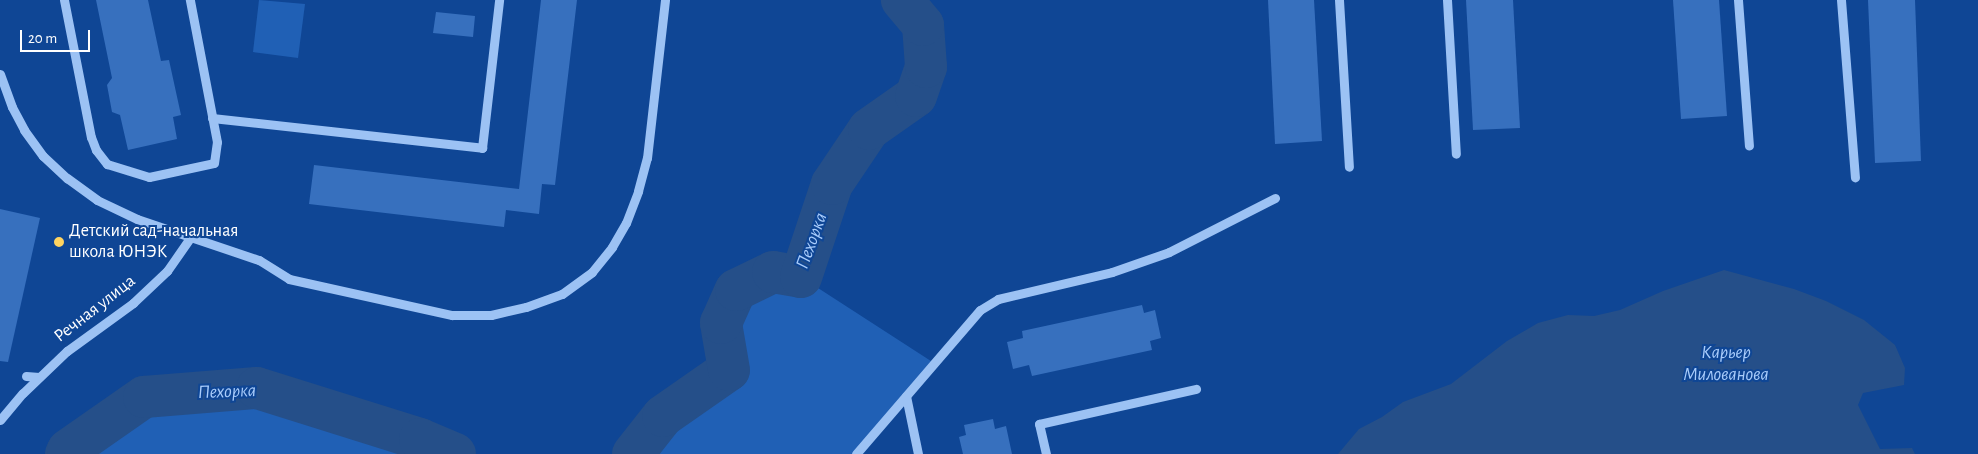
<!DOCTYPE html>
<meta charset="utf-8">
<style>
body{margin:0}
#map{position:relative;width:1978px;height:454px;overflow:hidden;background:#0f4695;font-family:"Alegreya Sans",sans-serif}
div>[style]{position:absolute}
.green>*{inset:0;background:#2060b5}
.water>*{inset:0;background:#254f89}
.river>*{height:42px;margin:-21px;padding:0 21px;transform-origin:21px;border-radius:21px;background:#254f89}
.building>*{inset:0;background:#3770be}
.minor>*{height:9px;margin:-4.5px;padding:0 4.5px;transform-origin:4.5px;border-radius:4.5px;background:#9cc2f4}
.dots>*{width:14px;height:14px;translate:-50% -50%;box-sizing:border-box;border:2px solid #0f4695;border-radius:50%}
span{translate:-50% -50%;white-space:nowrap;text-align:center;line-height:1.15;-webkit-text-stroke:4px #0f4695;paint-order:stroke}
.poi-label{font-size:18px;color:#fff}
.left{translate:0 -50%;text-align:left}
.street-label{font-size:18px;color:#fff}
.water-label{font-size:19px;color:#a9ccfb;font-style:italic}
.scale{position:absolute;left:20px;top:30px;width:70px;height:22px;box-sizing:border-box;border:2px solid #fff;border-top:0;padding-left:6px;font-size:15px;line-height:18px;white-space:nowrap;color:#fff;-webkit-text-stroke:4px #0f4695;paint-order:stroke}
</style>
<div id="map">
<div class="green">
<div style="clip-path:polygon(259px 0,305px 4px,298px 58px,253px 52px)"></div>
<div style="clip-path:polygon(773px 272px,801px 277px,934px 363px,856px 454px,633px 454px,663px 416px,729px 370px,721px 323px,736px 290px)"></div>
<div style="clip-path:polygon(257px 388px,420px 439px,455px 454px,66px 454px,68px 450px,144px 397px)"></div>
</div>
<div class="water">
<div style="clip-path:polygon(1724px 270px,1794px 289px,1826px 301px,1864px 320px,1895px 345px,1905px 368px,1904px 385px,1863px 393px,1858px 405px,1880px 449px,1912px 448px,1915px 454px,1338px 454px,1359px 429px,1382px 417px,1403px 402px,1451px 384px,1507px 341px,1538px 323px,1568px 315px,1594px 316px,1620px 310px,1663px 291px)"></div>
</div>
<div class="river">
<div style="left:66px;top:454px;width:4px;rotate:-63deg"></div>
<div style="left:68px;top:450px;width:93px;rotate:-34.9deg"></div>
<div style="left:144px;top:397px;width:113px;rotate:-4.6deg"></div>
<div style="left:257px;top:388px;width:171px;rotate:17.4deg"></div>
<div style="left:420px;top:439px;width:38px;rotate:23deg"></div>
<div style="left:633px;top:454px;width:48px;rotate:-51.7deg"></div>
<div style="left:663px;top:416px;width:80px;rotate:-34.9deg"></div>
<div style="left:729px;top:370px;width:48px;rotate:-99.7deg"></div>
<div style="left:721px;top:323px;width:36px;rotate:-66deg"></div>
<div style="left:736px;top:290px;width:41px;rotate:-25.9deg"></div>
<div style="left:773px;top:272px;width:28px;rotate:10deg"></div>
<div style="left:801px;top:277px;width:98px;rotate:-71.6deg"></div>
<div style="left:832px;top:184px;width:66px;rotate:-56.1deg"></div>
<div style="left:869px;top:129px;width:57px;rotate:-35.1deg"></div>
<div style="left:916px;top:96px;width:31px;rotate:-71deg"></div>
<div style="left:926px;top:67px;width:42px;rotate:-94.1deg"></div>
<div style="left:923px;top:25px;width:33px;rotate:-130deg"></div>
</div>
<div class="building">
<div style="clip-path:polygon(96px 0,148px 0,161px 61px,169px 60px,181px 115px,173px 117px,177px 139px,128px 150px,120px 115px,112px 112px,107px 85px,112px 78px)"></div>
<div style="clip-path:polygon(541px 0,577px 0,555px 185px,542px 184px,539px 214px,506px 210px,504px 227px,309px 204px,314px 165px,519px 189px)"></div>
<div style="clip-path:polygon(1268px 0,1314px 0,1322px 141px,1275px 144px)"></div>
<div style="clip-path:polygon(1466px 0,1513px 0,1520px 128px,1473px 130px)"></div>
<div style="clip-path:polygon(1673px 0,1719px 0,1727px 116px,1681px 119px)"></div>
<div style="clip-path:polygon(1868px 0,1915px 0,1921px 161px,1875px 163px)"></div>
<div style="clip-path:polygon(436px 12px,475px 16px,473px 37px,433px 33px)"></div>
<div style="clip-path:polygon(0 209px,40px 218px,8px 362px,0 361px)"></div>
<div style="clip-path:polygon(1142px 305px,1144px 313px,1155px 310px,1161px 338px,1150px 341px,1152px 350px,1032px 376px,1029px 365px,1013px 369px,1007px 342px,1023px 338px,1022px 331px)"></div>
<div style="clip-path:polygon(993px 419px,995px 429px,1006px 426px,1012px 454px,963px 454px,959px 437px,966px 435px,964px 425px)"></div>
</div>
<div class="minor">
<div style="left:64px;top:0;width:140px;rotate:78.9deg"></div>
<div style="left:91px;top:137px;width:14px;rotate:69deg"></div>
<div style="left:96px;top:150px;width:18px;rotate:52deg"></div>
<div style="left:107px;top:164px;width:44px;rotate:17.2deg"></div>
<div style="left:149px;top:177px;width:66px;rotate:-12.2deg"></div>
<div style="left:214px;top:163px;width:21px;rotate:-82deg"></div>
<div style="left:217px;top:142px;width:145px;rotate:-100.8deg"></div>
<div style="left:1339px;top:0;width:167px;rotate:86.6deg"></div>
<div style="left:1447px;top:0;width:154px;rotate:86.7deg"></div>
<div style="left:1738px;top:0;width:146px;rotate:85.7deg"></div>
<div style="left:1841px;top:0;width:178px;rotate:85.5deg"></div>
<div style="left:0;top:74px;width:35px;rotate:70deg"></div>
<div style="left:12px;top:107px;width:26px;rotate:62deg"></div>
<div style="left:24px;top:130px;width:32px;rotate:54deg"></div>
<div style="left:43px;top:156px;width:33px;rotate:43deg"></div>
<div style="left:67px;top:178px;width:37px;rotate:36deg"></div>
<div style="left:97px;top:200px;width:44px;rotate:25.4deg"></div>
<div style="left:137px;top:219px;width:129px;rotate:18.6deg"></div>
<div style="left:259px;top:260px;width:36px;rotate:32deg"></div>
<div style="left:289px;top:279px;width:167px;rotate:12.5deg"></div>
<div style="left:452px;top:315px;width:39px"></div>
<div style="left:491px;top:315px;width:36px;rotate:-13deg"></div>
<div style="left:526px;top:307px;width:38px;rotate:-20deg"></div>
<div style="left:562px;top:294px;width:37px;rotate:-36deg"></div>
<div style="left:592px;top:272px;width:32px;rotate:-51deg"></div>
<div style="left:612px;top:247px;width:28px;rotate:-60deg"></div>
<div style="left:626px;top:223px;width:34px;rotate:-69deg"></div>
<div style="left:638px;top:191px;width:34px;rotate:-75deg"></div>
<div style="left:647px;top:158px;width:159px;rotate:-83.5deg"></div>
<div style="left:212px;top:118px;width:272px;rotate:6.3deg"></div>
<div style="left:482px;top:148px;width:149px;rotate:-83.4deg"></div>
<div style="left:26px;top:376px;width:13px;rotate:4deg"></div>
<div style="left:906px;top:396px;width:59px;rotate:78.3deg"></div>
<div style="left:0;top:420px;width:35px;rotate:-50deg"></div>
<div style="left:23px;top:393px;width:61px;rotate:-43.7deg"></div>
<div style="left:67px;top:351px;width:82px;rotate:-36deg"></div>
<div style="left:133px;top:303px;width:47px;rotate:-43.3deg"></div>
<div style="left:167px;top:271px;width:40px;rotate:-55.1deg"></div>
<div style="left:856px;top:454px;width:190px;rotate:-49.3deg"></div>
<div style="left:980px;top:310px;width:21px;rotate:-31deg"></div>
<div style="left:998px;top:299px;width:117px;rotate:-13.3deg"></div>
<div style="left:1112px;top:272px;width:60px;rotate:-19.3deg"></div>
<div style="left:1169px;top:252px;width:119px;rotate:-27deg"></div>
<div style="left:1046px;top:454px;width:31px;rotate:-103deg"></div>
<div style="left:1039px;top:424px;width:161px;rotate:-12.6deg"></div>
</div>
<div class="dots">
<div style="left:59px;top:242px;background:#ffd460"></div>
</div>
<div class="poi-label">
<span class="left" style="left:69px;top:242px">Детский сад-начальная<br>школа ЮНЭК</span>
</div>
<div class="street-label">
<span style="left:95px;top:309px;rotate:-38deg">Речная улица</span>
</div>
<div class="water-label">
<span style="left:812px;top:241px;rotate:-70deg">Пехорка</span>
<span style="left:1726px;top:364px">Карьер<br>Милованова</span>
<span style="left:227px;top:392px;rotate:-2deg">Пехорка</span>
</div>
<div class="scale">20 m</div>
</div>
